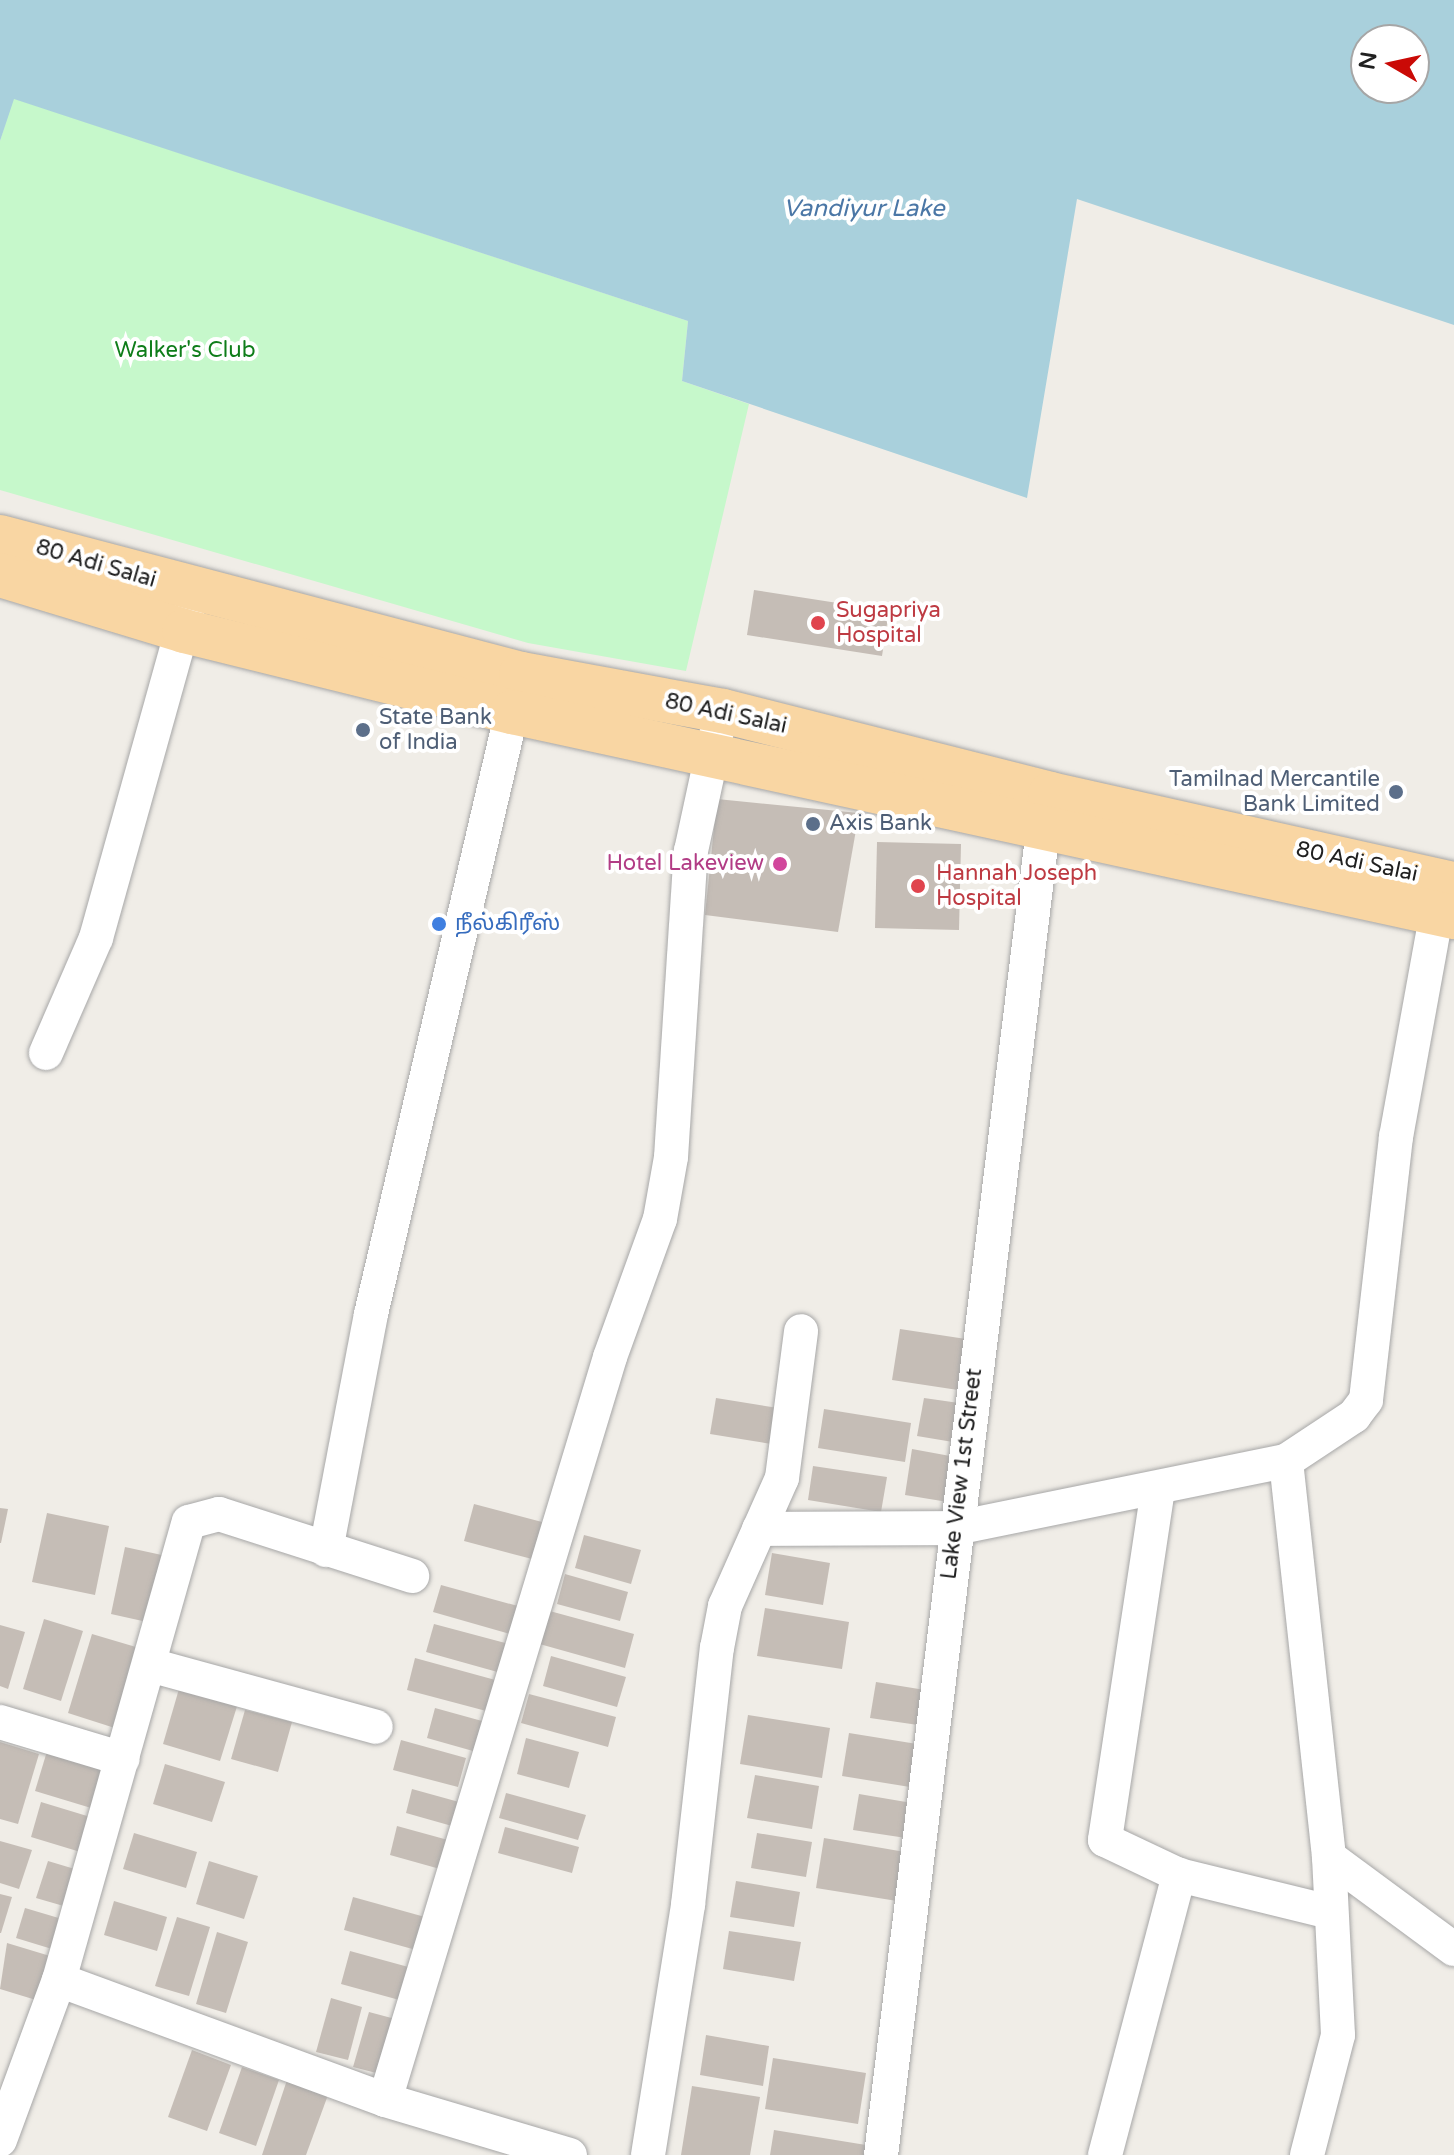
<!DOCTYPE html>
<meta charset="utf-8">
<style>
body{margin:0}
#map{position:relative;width:1454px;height:2155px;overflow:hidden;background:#f0ede7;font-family:"Varela Round","Noto Sans Tamil",sans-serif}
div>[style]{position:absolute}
.park>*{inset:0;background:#c6f8cb}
.water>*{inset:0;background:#a9d0dc}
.building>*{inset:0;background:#c5bdb6}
.roads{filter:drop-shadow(0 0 2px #a7a7a7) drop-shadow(0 0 2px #a7a7a7)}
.minor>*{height:34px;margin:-17px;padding:0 17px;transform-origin:17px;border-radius:17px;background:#fff}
.major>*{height:44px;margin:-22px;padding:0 22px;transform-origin:22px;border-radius:22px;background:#f9d6a3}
.dots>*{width:22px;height:22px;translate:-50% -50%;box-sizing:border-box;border:4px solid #fff;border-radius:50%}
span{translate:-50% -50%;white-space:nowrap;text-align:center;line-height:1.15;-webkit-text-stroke:8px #fff;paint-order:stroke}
.park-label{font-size:22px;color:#0f7d1a}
.street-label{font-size:22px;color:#202020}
.health-label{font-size:22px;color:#be3a42}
.left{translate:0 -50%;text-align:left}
.service-label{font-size:22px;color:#4e5e75}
.right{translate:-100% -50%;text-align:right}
.hotel-label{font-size:22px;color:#b23c85}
.shop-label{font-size:22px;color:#366cbe}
.water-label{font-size:24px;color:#4b77a6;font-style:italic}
.north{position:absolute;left:1350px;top:24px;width:80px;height:80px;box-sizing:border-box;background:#fff;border:2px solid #a6a6a6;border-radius:50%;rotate:279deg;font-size:22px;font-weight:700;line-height:32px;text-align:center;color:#202020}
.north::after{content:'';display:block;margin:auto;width:28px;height:36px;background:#ca0a06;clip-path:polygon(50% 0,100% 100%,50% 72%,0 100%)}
</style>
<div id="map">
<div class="park">
<div style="clip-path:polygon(13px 98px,688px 321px,682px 381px,749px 404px,686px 671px,528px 643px,0 490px,0 141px)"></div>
</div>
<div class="water">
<div style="clip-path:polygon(evenodd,0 0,1454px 0,1454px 325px,1077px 199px,1027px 498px,682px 381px,688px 321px,14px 99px,0 141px,0 0,1366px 40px,1414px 40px,1414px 88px,1366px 88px,1366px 40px)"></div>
</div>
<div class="building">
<div style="clip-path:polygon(754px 590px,889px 611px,882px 656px,747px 635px)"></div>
<div style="clip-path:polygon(717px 799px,859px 813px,838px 932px,705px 915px)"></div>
<div style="clip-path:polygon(877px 842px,961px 844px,959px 930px,875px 928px)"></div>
<div style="clip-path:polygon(900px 1329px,966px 1339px,958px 1390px,892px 1380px)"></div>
<div style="clip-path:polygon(716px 1398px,784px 1409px,778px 1445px,710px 1434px)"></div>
<div style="clip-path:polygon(924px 1398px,966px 1404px,959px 1443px,917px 1436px)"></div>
<div style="clip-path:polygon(824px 1409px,911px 1423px,905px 1462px,818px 1448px)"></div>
<div style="clip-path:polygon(912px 1449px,961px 1458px,954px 1503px,905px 1495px)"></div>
<div style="clip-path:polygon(813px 1466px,887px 1477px,881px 1512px,808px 1500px)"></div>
<div style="clip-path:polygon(474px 1504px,542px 1522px,532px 1559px,464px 1541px)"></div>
<div style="clip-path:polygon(0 1508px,8px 1509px,1px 1543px,0 1543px)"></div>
<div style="clip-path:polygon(47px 1513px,109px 1526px,95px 1595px,32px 1582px)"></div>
<div style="clip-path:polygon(584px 1535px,641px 1550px,631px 1584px,575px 1568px)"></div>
<div style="clip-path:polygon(125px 1547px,171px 1557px,156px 1624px,111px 1614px)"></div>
<div style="clip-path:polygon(772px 1553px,830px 1563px,823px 1605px,765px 1595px)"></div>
<div style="clip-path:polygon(565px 1574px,628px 1592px,620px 1621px,557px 1604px)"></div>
<div style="clip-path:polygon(441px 1585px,525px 1608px,517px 1636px,433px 1612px)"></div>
<div style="clip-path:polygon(765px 1608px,849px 1622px,842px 1669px,757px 1656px)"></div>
<div style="clip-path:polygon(546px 1610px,634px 1634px,625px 1668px,536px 1643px)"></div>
<div style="clip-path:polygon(44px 1619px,83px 1631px,61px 1701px,23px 1689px)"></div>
<div style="clip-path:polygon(434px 1624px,509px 1644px,501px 1673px,426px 1652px)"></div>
<div style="clip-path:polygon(0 1625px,25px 1632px,8px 1689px,0 1686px)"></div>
<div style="clip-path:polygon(92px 1634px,146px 1650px,121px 1730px,68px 1713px)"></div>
<div style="clip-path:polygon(551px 1656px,626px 1677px,617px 1707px,543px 1686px)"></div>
<div style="clip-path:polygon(415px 1658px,499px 1681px,490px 1712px,407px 1690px)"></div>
<div style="clip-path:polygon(181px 1682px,239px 1700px,220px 1761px,163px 1744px)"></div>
<div style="clip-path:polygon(876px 1682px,931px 1691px,925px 1726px,870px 1718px)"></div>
<div style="clip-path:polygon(529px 1694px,616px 1717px,608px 1747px,521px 1723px)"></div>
<div style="clip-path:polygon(435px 1708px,482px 1721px,473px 1751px,427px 1738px)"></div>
<div style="clip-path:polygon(245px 1710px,292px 1722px,278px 1772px,231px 1759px)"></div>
<div style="clip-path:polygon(748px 1715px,830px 1728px,822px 1778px,740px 1764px)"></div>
<div style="clip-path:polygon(849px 1733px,917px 1744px,910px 1787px,842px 1776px)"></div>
<div style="clip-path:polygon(526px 1738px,579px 1752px,569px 1788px,517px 1774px)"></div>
<div style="clip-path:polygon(401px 1740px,466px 1758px,458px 1787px,393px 1770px)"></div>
<div style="clip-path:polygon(0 1742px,39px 1754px,18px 1824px,0 1819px)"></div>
<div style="clip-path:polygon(48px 1748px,114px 1768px,101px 1811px,35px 1791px)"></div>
<div style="clip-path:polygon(165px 1764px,225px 1782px,212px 1822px,153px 1804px)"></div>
<div style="clip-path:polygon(755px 1775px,819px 1786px,812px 1829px,747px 1818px)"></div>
<div style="clip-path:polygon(412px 1789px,459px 1802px,452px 1826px,406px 1813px)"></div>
<div style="clip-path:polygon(506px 1793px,586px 1815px,578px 1840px,499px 1818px)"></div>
<div style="clip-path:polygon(859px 1794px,912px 1803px,906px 1838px,853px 1830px)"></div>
<div style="clip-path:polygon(41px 1802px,97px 1819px,87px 1854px,31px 1837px)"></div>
<div style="clip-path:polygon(397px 1826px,448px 1840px,440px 1869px,390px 1855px)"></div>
<div style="clip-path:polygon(505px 1827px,579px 1847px,572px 1873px,498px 1853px)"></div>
<div style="clip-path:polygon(134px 1833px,197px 1852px,186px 1888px,123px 1869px)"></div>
<div style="clip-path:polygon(757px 1833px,812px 1842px,806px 1877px,751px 1868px)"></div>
<div style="clip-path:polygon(824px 1838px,905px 1852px,897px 1901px,816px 1888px)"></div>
<div style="clip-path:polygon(0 1841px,32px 1850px,19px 1889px,0 1883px)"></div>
<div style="clip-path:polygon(48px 1861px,78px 1870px,67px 1907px,36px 1898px)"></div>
<div style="clip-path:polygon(209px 1861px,258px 1876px,244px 1919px,196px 1904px)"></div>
<div style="clip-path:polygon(736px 1881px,800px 1892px,794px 1927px,730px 1917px)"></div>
<div style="clip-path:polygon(0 1894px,12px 1897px,1px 1933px,0 1933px)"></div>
<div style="clip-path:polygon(353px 1897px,425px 1917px,416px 1950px,344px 1930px)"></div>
<div style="clip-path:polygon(114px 1901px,167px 1917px,157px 1951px,104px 1935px)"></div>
<div style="clip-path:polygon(25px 1908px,62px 1919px,52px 1949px,16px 1938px)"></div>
<div style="clip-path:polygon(177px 1917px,210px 1927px,189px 1996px,155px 1986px)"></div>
<div style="clip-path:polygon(729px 1931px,801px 1942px,794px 1981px,723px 1969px)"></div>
<div style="clip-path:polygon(217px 1932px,248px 1942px,226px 2013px,196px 2004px)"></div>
<div style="clip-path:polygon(7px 1943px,50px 1956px,36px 2000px,0 1989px)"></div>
<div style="clip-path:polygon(350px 1951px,412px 1968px,403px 2001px,341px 1984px)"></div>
<div style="clip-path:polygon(331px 1998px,362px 2007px,348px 2060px,316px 2052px)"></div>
<div style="clip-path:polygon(369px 2012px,399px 2020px,384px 2075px,353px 2067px)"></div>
<div style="clip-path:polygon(706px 2035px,769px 2046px,763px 2086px,700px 2075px)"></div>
<div style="clip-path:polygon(192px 2050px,231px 2065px,207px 2131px,168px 2117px)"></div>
<div style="clip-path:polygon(773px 2058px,866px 2073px,858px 2124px,765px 2109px)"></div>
<div style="clip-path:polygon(242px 2067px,279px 2080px,256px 2146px,219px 2133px)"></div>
<div style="clip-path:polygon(287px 2080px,328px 2095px,306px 2155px,262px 2155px)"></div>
<div style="clip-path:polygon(692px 2086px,760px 2097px,750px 2155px,681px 2155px)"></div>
<div style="clip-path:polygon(774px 2130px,866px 2145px,864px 2155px,770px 2155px)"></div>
</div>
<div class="roads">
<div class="minor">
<div style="left:46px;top:1053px;width:125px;rotate:-66.5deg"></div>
<div style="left:96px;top:938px;width:342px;rotate:-74.4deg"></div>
<div style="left:1286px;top:1461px;width:398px;rotate:83.8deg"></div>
<div style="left:1329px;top:1857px;width:155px;rotate:36.4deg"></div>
<div style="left:1158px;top:1489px;width:355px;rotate:98.6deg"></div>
<div style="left:1105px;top:1840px;width:82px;rotate:25.3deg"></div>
<div style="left:1179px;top:1875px;width:155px;rotate:13.8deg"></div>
<div style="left:759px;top:1529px;width:197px;rotate:-0.3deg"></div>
<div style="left:956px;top:1528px;width:337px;rotate:-11.5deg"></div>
<div style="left:1286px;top:1461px;width:82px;rotate:-33.5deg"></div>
<div style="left:1354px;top:1416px;width:20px;rotate:-53deg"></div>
<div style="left:1366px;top:1400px;width:265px;rotate:-83.5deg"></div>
<div style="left:1396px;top:1137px;width:252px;rotate:-79.7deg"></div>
<div style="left:326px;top:1550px;width:240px;rotate:-79.2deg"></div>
<div style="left:371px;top:1314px;width:641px;rotate:-76.83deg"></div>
<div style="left:150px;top:1665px;width:234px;rotate:15.3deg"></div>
<div style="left:0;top:1722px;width:128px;rotate:16.7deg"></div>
<div style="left:59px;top:1980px;width:347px;rotate:20.2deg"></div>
<div style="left:385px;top:2100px;width:193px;rotate:16.6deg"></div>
<div style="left:385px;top:2100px;width:776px;rotate:-73.15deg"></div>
<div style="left:610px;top:1357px;width:147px;rotate:-70.1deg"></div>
<div style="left:660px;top:1219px;width:63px;rotate:-79.9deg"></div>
<div style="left:671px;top:1157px;width:307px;rotate:-86.3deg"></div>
<div style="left:691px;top:851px;width:123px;rotate:-77.8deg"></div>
<div style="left:0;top:2140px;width:171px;rotate:-69.8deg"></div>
<div style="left:59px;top:1980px;width:476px;rotate:-74.2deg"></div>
<div style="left:189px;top:1522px;width:31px;rotate:-15deg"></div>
<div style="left:219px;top:1514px;width:203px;rotate:17.8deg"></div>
<div style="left:648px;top:2155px;width:253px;rotate:-80.9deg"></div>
<div style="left:688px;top:1905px;width:259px;rotate:-83.6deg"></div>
<div style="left:717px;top:1648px;width:43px;rotate:-79.2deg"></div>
<div style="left:725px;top:1606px;width:140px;rotate:-66deg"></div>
<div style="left:782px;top:1478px;width:148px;rotate:-82.6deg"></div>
<div style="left:881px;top:2155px;width:1359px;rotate:-83.03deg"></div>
<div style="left:1105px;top:2155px;width:290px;rotate:-75.2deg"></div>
<div style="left:1307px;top:2155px;width:124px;rotate:-75.5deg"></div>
<div style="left:1338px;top:2035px;width:178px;rotate:-92.9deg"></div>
</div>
<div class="major">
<div style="left:0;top:537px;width:539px;rotate:14.73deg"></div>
<div style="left:521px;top:674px;width:205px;rotate:10.4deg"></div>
<div style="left:723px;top:711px;width:337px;rotate:14.2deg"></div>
<div style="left:1050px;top:794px;width:414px;rotate:12.6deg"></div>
<div style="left:0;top:575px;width:192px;rotate:16.9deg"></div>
<div style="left:184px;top:631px;width:338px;rotate:13.9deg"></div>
<div style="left:512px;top:712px;width:964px;rotate:12.28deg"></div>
</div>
</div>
<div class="dots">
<div style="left:818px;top:623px;background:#e0444e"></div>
<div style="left:363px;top:730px;background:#5c6f8a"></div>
<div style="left:1396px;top:792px;background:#5c6f8a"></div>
<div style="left:813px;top:824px;background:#5c6f8a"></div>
<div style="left:780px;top:864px;background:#d1479c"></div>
<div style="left:918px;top:886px;background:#e0444e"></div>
<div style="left:439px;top:924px;background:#3f7fe0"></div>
</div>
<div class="park-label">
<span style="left:185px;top:351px">Walker's Club</span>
</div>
<div class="street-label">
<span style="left:96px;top:564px;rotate:16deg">80 Adi Salai</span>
<span style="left:726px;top:714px;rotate:12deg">80 Adi Salai</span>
<span style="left:1357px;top:862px;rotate:12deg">80 Adi Salai</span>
<span style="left:962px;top:1474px;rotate:-83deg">Lake View 1st Street</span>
</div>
<div class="health-label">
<span class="left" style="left:836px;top:623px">Sugapriya<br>Hospital</span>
<span class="left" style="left:936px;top:886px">Hannah Joseph<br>Hospital</span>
</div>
<div class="service-label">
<span class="left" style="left:379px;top:730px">State Bank<br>of India</span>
<span class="right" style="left:1380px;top:792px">Tamilnad Mercantile<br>Bank Limited</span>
<span class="left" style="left:829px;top:824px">Axis Bank</span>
</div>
<div class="hotel-label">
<span class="right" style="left:764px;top:864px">Hotel Lakeview</span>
</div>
<div class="shop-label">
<span class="left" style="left:455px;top:924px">நீல்கிரீஸ்</span>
</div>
<div class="water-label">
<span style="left:864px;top:209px">Vandiyur Lake</span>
</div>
<div class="north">N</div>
</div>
